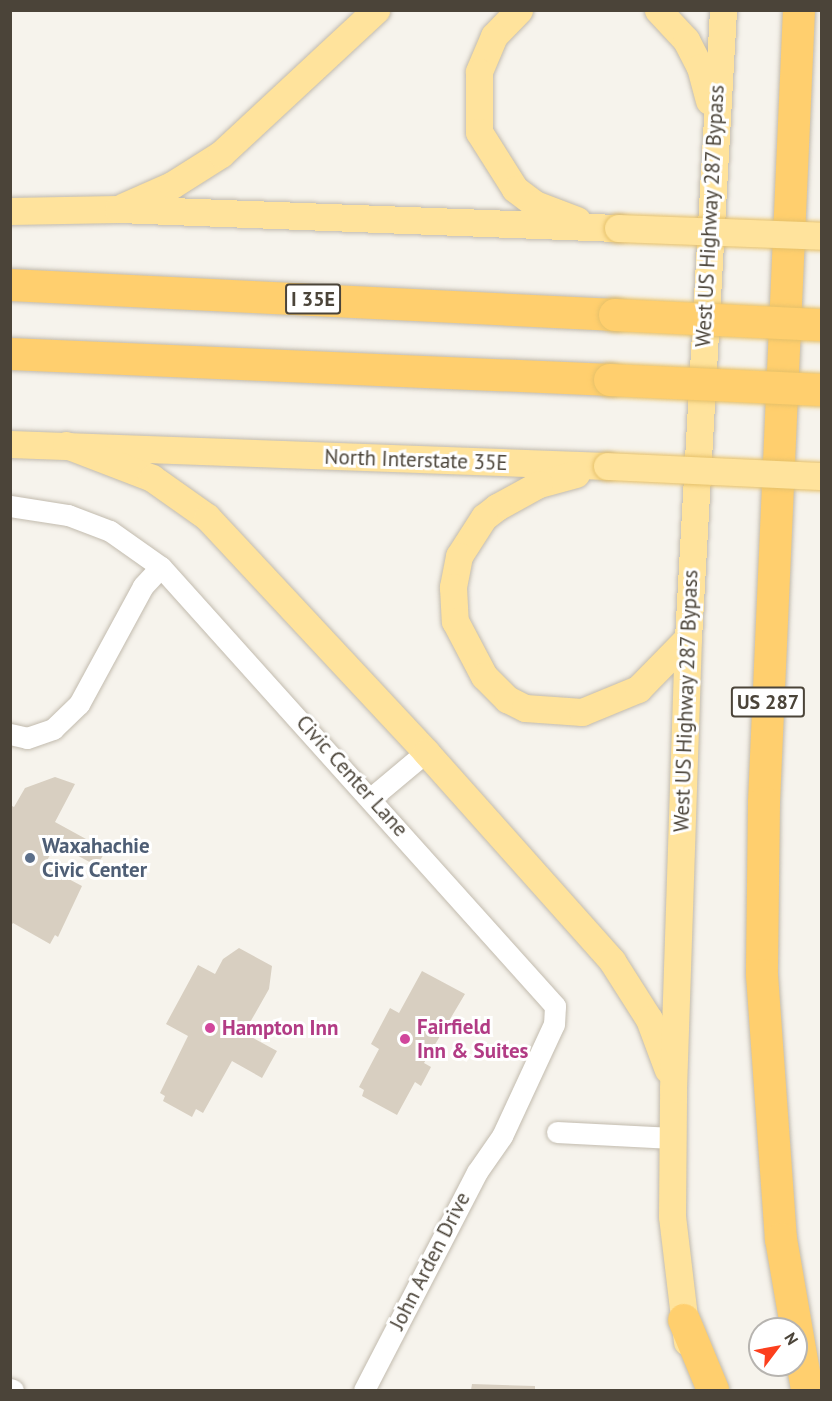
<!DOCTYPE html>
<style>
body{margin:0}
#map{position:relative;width:832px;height:1401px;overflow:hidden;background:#f6f3ec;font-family:"PT Sans",sans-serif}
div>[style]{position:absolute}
.building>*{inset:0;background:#d8cfc1}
.roads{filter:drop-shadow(0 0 2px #c2bbae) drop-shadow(0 0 2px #c2bbae)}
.minor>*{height:21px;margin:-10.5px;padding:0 10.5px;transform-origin:10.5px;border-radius:10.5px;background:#fff}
.major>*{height:27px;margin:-13.5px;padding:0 13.5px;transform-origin:13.5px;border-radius:13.5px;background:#ffe39c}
.highway>*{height:32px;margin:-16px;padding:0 16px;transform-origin:16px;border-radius:16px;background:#ffcf6e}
.bridges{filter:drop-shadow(0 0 2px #e6c16a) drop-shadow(0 0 2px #e6c16a)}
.major-bridge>*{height:27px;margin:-13.5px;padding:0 13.5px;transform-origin:13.5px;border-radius:13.5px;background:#ffe39c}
.highway-bridge>*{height:32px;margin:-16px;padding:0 16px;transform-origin:16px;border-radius:16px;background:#ffcf6e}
.dots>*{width:16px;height:16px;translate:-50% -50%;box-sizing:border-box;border:3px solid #fff;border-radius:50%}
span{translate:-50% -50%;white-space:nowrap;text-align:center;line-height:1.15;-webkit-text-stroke:6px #fff;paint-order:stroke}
.shield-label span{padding:2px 4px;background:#fff;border:2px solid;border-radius:4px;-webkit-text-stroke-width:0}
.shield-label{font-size:20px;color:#4b4439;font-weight:700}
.street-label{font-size:21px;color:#4b4439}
.service-label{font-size:21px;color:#4e5e75;font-weight:700}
.left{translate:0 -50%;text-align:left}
.hotel-label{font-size:21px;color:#b23c85;font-weight:700}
.frame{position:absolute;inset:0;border:12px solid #4b4439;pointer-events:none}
.north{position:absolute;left:748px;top:1317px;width:60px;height:60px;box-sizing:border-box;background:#fff;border:2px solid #b7b4b0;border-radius:50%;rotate:58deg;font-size:16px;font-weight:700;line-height:24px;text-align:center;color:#4b4439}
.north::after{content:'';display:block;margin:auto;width:21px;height:27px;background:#fc3f1d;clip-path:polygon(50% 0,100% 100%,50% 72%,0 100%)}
</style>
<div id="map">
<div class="building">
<div style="clip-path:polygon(55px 777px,75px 784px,55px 822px,106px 850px,97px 866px,56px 844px,44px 866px,82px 886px,58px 937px,55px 935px,50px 944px,13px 923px,10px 927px,10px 805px,14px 807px,25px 788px)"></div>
<div style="clip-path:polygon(239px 948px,272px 966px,269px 989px,244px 1033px,277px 1051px,262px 1078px,232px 1061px,203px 1113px,196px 1109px,192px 1117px,163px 1101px,165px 1096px,160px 1093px,188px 1036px,166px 1024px,198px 965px,215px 974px,223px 959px)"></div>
<div style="clip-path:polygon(422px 971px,465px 994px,424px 1063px,431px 1067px,421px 1086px,415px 1082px,397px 1115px,362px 1096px,364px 1090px,359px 1087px,379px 1049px,371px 1044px,390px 1008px,399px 1013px)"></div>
<div style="clip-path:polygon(472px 1384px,535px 1386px,535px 1390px,471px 1390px)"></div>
</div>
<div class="roads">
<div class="minor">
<div style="left:10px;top:506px;width:59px;rotate:8.8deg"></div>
<div style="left:68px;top:515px;width:45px;rotate:20.9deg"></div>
<div style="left:110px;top:531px;width:62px;rotate:35.2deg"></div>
<div style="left:161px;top:567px;width:590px;rotate:48.09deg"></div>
<div style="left:555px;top:1006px;width:18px;rotate:93deg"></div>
<div style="left:554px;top:1024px;width:123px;rotate:114.9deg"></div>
<div style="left:502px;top:1136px;width:44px;rotate:124.8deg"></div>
<div style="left:477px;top:1172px;width:246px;rotate:117.4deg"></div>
<div style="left:10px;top:734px;width:17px;rotate:13deg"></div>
<div style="left:27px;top:738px;width:28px;rotate:-19deg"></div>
<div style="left:53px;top:729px;width:36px;rotate:-44deg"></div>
<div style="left:79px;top:704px;width:134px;rotate:-61.5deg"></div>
<div style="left:143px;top:586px;width:26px;rotate:-47deg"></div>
<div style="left:371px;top:798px;width:72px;rotate:-39.9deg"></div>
<div style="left:557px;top:1132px;width:115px;rotate:3deg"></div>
<div style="left:10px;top:1389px;width:3px;rotate:18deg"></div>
</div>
<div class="major">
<div style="left:519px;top:10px;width:36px;rotate:134deg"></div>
<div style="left:494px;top:36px;width:39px;rotate:113deg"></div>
<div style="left:479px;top:72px;width:60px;rotate:90deg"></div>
<div style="left:479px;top:132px;width:67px;rotate:57.7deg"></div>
<div style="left:515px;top:189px;width:25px;rotate:37deg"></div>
<div style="left:535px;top:204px;width:45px;rotate:20.9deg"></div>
<div style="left:658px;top:10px;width:41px;rotate:47deg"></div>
<div style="left:686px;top:40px;width:30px;rotate:63deg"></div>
<div style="left:700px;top:67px;width:35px;rotate:75deg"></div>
<div style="left:124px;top:206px;width:52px;rotate:-23.6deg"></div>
<div style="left:172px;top:185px;width:58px;rotate:-32.3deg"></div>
<div style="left:221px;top:154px;width:212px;rotate:-42.9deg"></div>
<div style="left:10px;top:211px;width:108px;rotate:-1.1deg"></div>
<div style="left:118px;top:209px;width:500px;rotate:2.18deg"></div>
<div style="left:10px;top:444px;width:597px;rotate:2.11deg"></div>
<div style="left:66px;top:445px;width:92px;rotate:21deg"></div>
<div style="left:152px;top:478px;width:67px;rotate:35.3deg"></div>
<div style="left:207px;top:517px;width:321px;rotate:47deg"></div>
<div style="left:426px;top:752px;width:280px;rotate:48.3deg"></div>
<div style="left:612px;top:961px;width:69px;rotate:57.5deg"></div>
<div style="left:649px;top:1019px;width:54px;rotate:69.6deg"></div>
<div style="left:576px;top:474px;width:38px;rotate:165deg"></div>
<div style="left:539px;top:484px;width:48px;rotate:151.3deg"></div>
<div style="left:497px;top:507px;width:16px;rotate:142deg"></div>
<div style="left:484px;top:517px;width:46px;rotate:122.7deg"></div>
<div style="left:459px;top:556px;width:32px;rotate:101deg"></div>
<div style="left:453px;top:587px;width:34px;rotate:87deg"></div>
<div style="left:455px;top:621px;width:62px;rotate:62.2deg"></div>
<div style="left:484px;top:676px;width:33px;rotate:45deg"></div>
<div style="left:507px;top:699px;width:20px;rotate:27deg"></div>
<div style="left:525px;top:708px;width:57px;rotate:4deg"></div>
<div style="left:582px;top:712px;width:61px;rotate:-22.3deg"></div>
<div style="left:638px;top:689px;width:71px;rotate:-45.6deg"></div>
<div style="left:687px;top:1342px;width:127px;rotate:-96.8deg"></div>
<div style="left:672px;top:1216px;width:127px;rotate:-89.5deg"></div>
<div style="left:673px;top:1089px;width:451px;rotate:-88.1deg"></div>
<div style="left:688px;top:638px;width:629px;rotate:-86.81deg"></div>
</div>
<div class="highway">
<div style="left:799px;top:10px;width:794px;rotate:92.53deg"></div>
<div style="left:764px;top:803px;width:172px;rotate:90.7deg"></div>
<div style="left:762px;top:975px;width:265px;rotate:85.9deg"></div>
<div style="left:781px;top:1239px;width:153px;rotate:80.2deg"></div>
<div style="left:10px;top:285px;width:606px;rotate:2.84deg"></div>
<div style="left:10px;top:354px;width:601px;rotate:2.48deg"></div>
<div style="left:684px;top:1320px;width:76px;rotate:67.5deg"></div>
</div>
</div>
<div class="bridges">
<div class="major-bridge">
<div style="left:618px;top:228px;width:204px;rotate:2.2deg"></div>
<div style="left:607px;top:466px;width:215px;rotate:2.7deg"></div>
</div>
<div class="highway-bridge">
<div style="left:615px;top:315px;width:207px;rotate:2.8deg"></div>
<div style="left:610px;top:380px;width:212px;rotate:2.7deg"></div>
</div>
</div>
<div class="dots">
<div style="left:30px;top:858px;background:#5c6f8a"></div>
<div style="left:210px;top:1028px;background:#d1479c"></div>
<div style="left:405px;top:1039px;background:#d1479c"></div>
</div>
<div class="shield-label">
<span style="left:313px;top:299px">I 35E</span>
<span style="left:768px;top:702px">US 287</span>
</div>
<div class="street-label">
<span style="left:710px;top:216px;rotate:-87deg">West US Highway 287 Bypass</span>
<span style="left:416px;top:460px;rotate:2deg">North Interstate 35E</span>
<span style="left:686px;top:701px;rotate:-88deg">West US Highway 287 Bypass</span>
<span style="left:352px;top:776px;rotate:48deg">Civic Center Lane</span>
<span style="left:430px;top:1261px;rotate:-63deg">John Arden Drive</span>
</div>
<div class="service-label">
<span class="left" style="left:42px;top:858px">Waxahachie<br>Civic Center</span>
</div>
<div class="hotel-label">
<span class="left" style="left:417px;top:1039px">Fairfield<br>Inn &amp; Suites</span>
<span class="left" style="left:222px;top:1028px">Hampton Inn</span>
</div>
<div class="frame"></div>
<div class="north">N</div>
</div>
